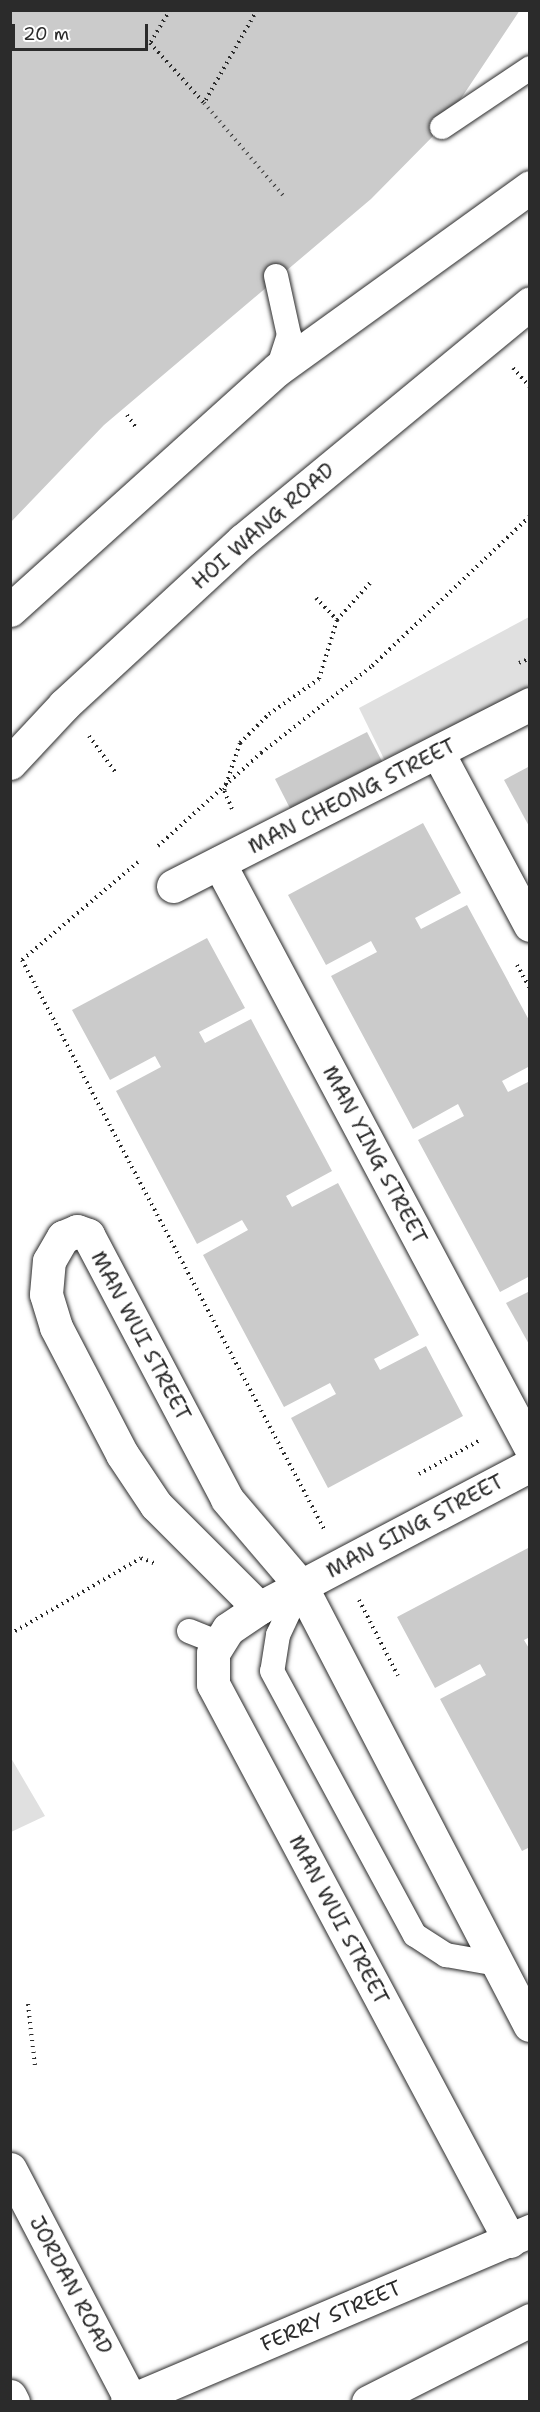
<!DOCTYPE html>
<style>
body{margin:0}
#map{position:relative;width:540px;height:2412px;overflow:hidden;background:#fff;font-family:"Shantell Sans",sans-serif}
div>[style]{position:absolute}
.green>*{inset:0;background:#e0e0e0}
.building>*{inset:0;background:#cbcbcb}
.path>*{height:4px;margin-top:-2px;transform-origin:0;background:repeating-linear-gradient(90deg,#2b2b2b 0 1.5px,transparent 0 6px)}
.roads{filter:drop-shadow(0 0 2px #2b2b2b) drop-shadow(0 0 2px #2b2b2b)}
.service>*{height:24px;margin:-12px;padding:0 12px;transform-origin:12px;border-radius:12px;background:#fff}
.minor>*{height:33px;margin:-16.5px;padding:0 16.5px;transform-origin:16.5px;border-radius:16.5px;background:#fff}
.tertiary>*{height:33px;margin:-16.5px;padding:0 16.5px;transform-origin:16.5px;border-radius:16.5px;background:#fff}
.primary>*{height:33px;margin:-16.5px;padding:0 16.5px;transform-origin:16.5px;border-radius:16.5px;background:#fff}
.path-bridge>*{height:4px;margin-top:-2px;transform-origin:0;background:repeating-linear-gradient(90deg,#2b2b2b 0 1.5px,transparent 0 6px)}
span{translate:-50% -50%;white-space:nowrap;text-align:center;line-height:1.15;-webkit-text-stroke:5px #fff;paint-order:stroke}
.street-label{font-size:21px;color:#2b2b2b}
.frame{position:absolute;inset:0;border:12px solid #2b2b2b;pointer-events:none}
.scale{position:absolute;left:12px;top:24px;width:136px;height:27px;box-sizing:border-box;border:3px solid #2b2b2b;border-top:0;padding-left:8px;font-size:18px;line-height:21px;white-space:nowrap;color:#2b2b2b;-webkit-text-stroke:4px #fff;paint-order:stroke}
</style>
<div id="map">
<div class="green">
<div style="clip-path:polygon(529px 617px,529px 694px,388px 767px,359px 708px)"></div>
<div style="clip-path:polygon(11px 1758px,45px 1816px,11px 1832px,10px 1832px)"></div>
</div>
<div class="building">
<div style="clip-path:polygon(10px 10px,520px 10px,442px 127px,371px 199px,104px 425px,10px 523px)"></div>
<div style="clip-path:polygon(367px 732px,386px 769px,294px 816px,275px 779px)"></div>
<div style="clip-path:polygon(530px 766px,530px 828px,504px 780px)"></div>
<div style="clip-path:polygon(423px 823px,461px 893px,415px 918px,421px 929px,467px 905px,530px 1022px,530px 1066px,502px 1081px,508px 1092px,530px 1081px,530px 1276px,500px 1292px,418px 1140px,464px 1116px,458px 1104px,413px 1129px,331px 976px,377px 952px,371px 941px,326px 965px,288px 895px)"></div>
<div style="clip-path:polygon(207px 938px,245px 1008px,199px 1032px,205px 1043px,251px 1019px,332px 1171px,286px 1196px,292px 1207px,338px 1183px,419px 1335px,374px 1359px,380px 1370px,426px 1346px,463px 1416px,328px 1488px,291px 1418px,336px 1394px,330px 1383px,284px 1407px,203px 1255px,248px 1230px,242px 1220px,197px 1244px,116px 1091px,161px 1067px,155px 1056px,110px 1080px,72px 1010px)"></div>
<div style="clip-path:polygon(530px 1291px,530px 1346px,506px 1303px)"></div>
<div style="clip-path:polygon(530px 1547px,530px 1637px,524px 1640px,530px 1650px,530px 1847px,522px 1851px,440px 1699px,486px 1675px,480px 1664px,435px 1688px,397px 1617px)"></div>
</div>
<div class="path">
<div style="left:513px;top:368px;width:25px;rotate:48deg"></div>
<div style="left:127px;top:415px;width:14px;rotate:54deg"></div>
<div style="left:316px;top:598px;width:30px;rotate:46deg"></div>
<div style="left:519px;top:663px;width:12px;rotate:-24deg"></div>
<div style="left:89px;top:736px;width:46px;rotate:53.9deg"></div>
<div style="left:232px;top:809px;width:21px;rotate:-113deg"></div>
<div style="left:224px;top:790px;width:50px;rotate:-71.2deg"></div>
<div style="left:240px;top:743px;width:41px;rotate:-45deg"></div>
<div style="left:269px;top:714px;width:61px;rotate:-35deg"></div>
<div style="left:319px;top:679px;width:62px;rotate:-73deg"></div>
<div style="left:337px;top:620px;width:50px;rotate:-48.3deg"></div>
<div style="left:158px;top:846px;width:139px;rotate:-42.1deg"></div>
<div style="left:261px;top:753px;width:141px;rotate:-38.1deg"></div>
<div style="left:372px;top:666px;width:218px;rotate:-43.5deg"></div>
<div style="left:138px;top:862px;width:152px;rotate:139.8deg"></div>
<div style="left:22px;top:960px;width:644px;rotate:62.04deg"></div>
<div style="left:517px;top:965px;width:26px;rotate:61deg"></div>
<div style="left:419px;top:1474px;width:70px;rotate:-29.1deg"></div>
<div style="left:359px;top:1600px;width:85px;rotate:62.8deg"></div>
<div style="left:10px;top:1634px;width:151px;rotate:-30.1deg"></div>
<div style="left:141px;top:1558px;width:14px;rotate:21deg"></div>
<div style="left:28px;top:2004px;width:62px;rotate:83.6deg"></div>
</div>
<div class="roads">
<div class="service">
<div style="left:442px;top:127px;width:106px;rotate:-33.8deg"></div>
<div style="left:276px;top:276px;width:60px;rotate:77.6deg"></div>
<div style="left:289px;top:335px;width:36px;rotate:108deg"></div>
<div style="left:301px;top:1586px;width:54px;rotate:115.1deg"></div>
<div style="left:278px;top:1635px;width:36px;rotate:99deg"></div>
<div style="left:272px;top:1671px;width:300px;rotate:61.6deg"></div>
<div style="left:415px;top:1935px;width:37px;rotate:33deg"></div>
<div style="left:446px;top:1955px;width:52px;rotate:10deg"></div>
<div style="left:189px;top:1631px;width:32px;rotate:22deg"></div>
</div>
<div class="minor">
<div style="left:438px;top:753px;width:195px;rotate:61.9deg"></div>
<div style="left:219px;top:863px;width:662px;rotate:61.96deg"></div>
<div style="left:173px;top:886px;width:401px;rotate:-27deg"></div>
<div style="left:259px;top:1608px;width:146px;rotate:-135deg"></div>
<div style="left:156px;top:1505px;width:61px;rotate:-123.7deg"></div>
<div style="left:122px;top:1454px;width:143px;rotate:-117.5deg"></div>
<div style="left:56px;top:1327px;width:34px;rotate:-107deg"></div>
<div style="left:46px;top:1294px;width:33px;rotate:-85deg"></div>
<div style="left:49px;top:1261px;width:28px;rotate:-60deg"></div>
<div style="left:63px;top:1237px;width:15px;rotate:-23deg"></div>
<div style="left:77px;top:1231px;width:12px;rotate:20deg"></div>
<div style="left:88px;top:1235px;width:298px;rotate:62.2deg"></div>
<div style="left:227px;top:1499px;width:114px;rotate:49.6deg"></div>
<div style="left:301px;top:1586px;width:495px;rotate:62.5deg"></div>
<div style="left:510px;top:2241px;width:631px;rotate:-118.07deg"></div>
<div style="left:213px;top:1684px;width:31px;rotate:-90deg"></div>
<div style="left:213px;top:1653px;width:28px;rotate:-58deg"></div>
<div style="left:228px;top:1629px;width:37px;rotate:-34deg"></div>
<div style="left:259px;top:1608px;width:306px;rotate:-27.8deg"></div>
</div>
<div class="tertiary">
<div style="left:10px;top:610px;width:360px;rotate:-42deg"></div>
<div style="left:278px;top:369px;width:311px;rotate:-35.8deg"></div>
<div style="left:10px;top:763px;width:79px;rotate:-47deg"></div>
<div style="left:64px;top:705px;width:243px;rotate:-42.7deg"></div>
<div style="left:243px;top:540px;width:372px;rotate:-39.5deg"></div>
</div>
<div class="primary">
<div style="left:10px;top:2169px;width:263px;rotate:62.4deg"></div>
<div style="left:10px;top:2396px;width:7px;rotate:63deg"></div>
<div style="left:127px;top:2402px;width:438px;rotate:-23deg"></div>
<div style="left:368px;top:2402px;width:182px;rotate:-26.8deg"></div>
</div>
</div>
<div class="path-bridge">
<div style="left:170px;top:10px;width:39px;rotate:121deg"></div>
<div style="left:150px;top:43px;width:81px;rotate:48deg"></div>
<div style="left:257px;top:10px;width:107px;rotate:119.7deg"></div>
<div style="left:204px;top:103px;width:126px;rotate:49.5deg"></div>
</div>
<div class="street-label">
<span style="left:263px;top:526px;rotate:-41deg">HOI WANG ROAD</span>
<span style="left:352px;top:796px;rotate:-27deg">MAN CHEONG STREET</span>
<span style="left:375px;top:1155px;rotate:62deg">MAN YING STREET</span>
<span style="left:141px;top:1336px;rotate:62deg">MAN WUI STREET</span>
<span style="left:415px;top:1526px;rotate:-28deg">MAN SING STREET</span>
<span style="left:339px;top:1920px;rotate:62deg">MAN WUI STREET</span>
<span style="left:71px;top:2285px;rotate:62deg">JORDAN ROAD</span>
<span style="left:331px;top:2316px;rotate:-23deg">FERRY STREET</span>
</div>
<div class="frame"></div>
<div class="scale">20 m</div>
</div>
